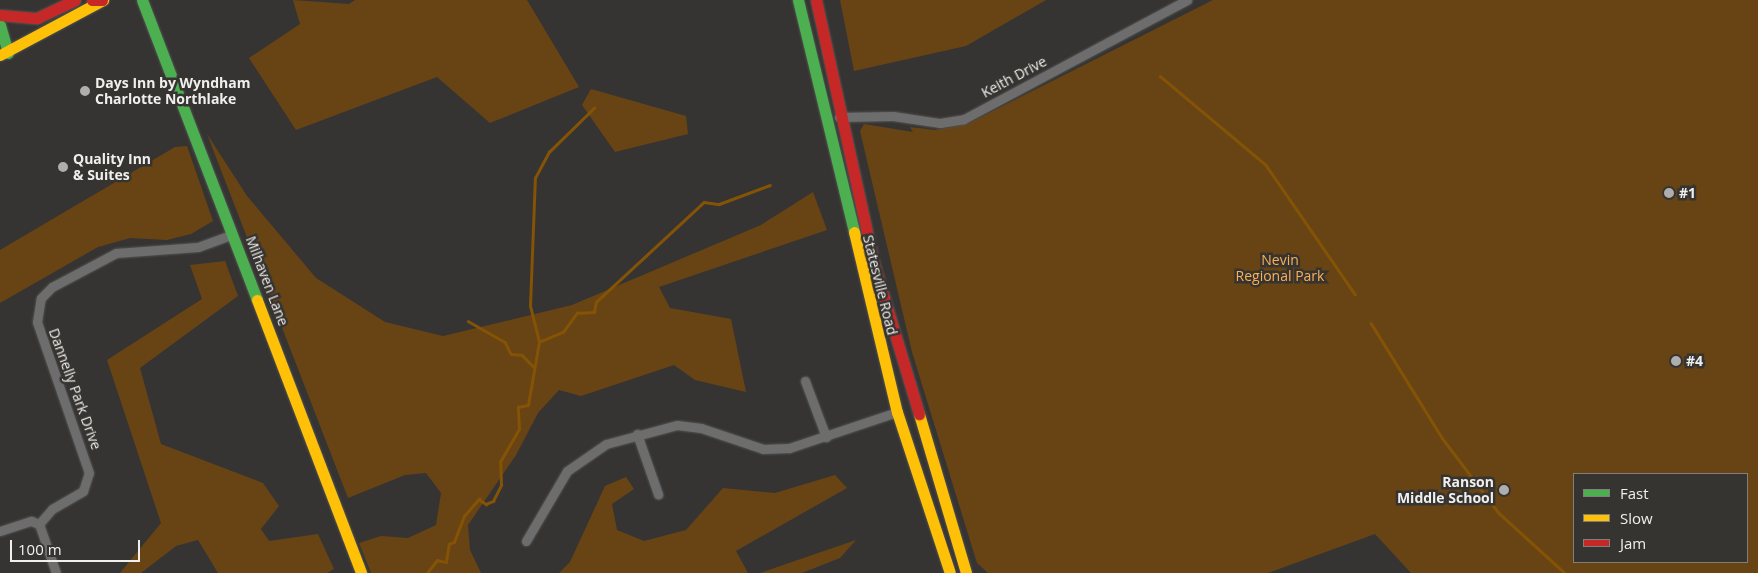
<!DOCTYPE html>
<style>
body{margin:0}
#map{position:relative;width:1758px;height:573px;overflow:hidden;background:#353432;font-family:"Open Sans",sans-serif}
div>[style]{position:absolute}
.green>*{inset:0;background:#684415}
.stream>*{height:2.5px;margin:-1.25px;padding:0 1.25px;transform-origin:1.25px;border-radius:1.25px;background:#845305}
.roads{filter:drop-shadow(0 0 1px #525251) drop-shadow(0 0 1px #525251)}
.street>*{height:9px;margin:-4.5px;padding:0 4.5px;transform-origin:4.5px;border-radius:4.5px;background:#6d6d6d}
.fast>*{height:11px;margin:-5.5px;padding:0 5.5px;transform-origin:5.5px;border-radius:5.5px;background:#4caf50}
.slow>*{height:11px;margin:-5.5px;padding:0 5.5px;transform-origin:5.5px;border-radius:5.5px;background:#ffc107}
.jam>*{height:11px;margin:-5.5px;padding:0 5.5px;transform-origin:5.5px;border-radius:5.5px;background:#c62828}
.dots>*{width:14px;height:14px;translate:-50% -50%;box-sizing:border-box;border:2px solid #363431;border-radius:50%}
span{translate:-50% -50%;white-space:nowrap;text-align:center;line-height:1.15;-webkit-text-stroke:5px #363431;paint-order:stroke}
.street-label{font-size:14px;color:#f1efed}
.poi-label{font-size:14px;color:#f1efed;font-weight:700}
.left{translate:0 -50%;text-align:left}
.right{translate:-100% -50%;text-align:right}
.park-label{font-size:14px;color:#fcaf53}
.legend{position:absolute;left:1573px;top:473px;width:175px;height:90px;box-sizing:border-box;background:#363431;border:1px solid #817f7c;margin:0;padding:6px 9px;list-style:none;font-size:15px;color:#f1efed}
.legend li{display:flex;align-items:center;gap:10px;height:25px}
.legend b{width:25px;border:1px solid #817f7c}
.scale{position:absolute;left:10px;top:540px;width:130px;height:22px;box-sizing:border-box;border:2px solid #f1efed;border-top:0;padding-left:6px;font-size:15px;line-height:18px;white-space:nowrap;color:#f1efed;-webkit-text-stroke:4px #363431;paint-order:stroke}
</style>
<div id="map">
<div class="green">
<div style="clip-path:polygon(293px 0,349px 4px,355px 0,527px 0,579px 87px,490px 123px,437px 77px,296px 130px,249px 58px,300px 24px)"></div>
<div style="clip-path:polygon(840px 0,1046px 0,966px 46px,854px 71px)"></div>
<div style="clip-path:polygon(evenodd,1213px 0,1758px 0,1758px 573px,1411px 573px,1375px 534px,1268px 573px,988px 573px,977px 563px,912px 352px,860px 131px,864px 124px,913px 132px,910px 127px,935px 130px,967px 124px,1213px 0,1574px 474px,1747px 474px,1747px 562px,1574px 562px,1574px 474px)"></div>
<div style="clip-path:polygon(591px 89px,686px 116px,688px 134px,615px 152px,582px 105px)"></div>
<div style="clip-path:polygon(207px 134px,247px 196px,316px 278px,385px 322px,443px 336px,572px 305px,761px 225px,813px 192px,827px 230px,659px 287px,670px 308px,731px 319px,746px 392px,695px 380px,674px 365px,581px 396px,559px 390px,538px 413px,516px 455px,468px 525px,470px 550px,481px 573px,371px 573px,359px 543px,381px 536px,408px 538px,436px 525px,441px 493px,426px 473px,405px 475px,348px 498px)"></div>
<div style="clip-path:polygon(187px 146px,213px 221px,191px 234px,167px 240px,130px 238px,98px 247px,0 303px,0 250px,175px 147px)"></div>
<div style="clip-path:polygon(225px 261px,238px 296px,140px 368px,161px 444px,263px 483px,279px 506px,261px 529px,269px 541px,318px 534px,334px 569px,327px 573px,218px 573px,198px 540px,176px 546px,141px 573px,120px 573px,161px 523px,107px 360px,202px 299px,190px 265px)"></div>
<div style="clip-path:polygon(835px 475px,847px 488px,736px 551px,748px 573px,559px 573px,570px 562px,605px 486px,626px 477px,634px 489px,612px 504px,617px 530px,644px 541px,686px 530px,723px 488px,775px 493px)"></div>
<div style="clip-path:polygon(856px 540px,840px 558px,802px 573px,760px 573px)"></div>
</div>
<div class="stream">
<div style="left:1160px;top:76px;width:138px;rotate:40deg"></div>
<div style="left:1266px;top:165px;width:157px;rotate:55.4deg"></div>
<div style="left:468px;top:321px;width:43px;rotate:29.6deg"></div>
<div style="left:505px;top:342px;width:13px;rotate:63deg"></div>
<div style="left:511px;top:354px;width:11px;rotate:5deg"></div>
<div style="left:522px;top:355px;width:16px;rotate:45deg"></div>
<div style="left:1371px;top:323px;width:137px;rotate:58.2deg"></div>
<div style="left:1443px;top:439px;width:93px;rotate:52.9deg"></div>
<div style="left:1499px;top:513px;width:89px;rotate:42.3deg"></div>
<div style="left:539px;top:342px;width:26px;rotate:-23deg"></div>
<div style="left:563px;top:332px;width:24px;rotate:-54deg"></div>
<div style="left:577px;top:313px;width:17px;rotate:-3deg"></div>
<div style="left:594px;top:312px;width:10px;rotate:-79deg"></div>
<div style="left:596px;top:302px;width:147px;rotate:-42.8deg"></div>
<div style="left:704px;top:202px;width:15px;rotate:8deg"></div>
<div style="left:719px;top:204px;width:54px;rotate:-20.4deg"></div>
<div style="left:427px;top:573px;width:16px;rotate:-52deg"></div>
<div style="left:437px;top:560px;width:9px;rotate:13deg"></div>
<div style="left:446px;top:562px;width:18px;rotate:-81deg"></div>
<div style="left:449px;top:544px;width:5px;rotate:-22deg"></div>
<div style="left:454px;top:542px;width:28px;rotate:-69deg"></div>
<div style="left:464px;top:516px;width:23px;rotate:-49deg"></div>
<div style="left:479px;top:499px;width:9px;rotate:36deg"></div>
<div style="left:486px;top:504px;width:8px;rotate:-23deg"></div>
<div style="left:493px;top:501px;width:18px;rotate:-63deg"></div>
<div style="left:501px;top:485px;width:23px;rotate:-92deg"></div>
<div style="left:500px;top:462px;width:38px;rotate:-60deg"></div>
<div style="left:519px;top:429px;width:22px;rotate:-93deg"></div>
<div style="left:518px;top:407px;width:10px;rotate:-11deg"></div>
<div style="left:528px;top:405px;width:64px;rotate:-80.1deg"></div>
<div style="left:539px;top:342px;width:37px;rotate:-104deg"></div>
<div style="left:530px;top:306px;width:128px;rotate:-87.8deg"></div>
<div style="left:535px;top:178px;width:30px;rotate:-62deg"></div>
<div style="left:549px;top:152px;width:63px;rotate:-44.4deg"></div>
</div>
<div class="roads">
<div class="street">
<div style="left:839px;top:117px;width:54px;rotate:-1.1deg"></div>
<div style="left:893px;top:116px;width:48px;rotate:8.5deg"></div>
<div style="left:940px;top:123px;width:24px;rotate:-9deg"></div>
<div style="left:964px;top:119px;width:253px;rotate:-28.1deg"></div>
<div style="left:805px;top:381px;width:60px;rotate:69.4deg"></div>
<div style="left:637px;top:434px;width:64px;rotate:70.7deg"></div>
<div style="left:0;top:531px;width:33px;rotate:-18deg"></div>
<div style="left:31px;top:521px;width:9px;rotate:21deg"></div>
<div style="left:526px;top:541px;width:81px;rotate:-59.6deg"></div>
<div style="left:567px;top:471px;width:47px;rotate:-34.7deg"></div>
<div style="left:606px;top:444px;width:73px;rotate:-15deg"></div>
<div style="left:677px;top:425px;width:24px;rotate:7deg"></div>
<div style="left:701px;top:428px;width:65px;rotate:18.7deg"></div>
<div style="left:763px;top:449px;width:26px;rotate:-2deg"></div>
<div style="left:789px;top:448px;width:114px;rotate:-18.4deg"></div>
<div style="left:56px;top:573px;width:52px;rotate:-109.1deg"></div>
<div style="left:39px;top:524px;width:20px;rotate:-49deg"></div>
<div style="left:52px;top:509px;width:36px;rotate:-30deg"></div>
<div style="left:83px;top:491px;width:19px;rotate:-72deg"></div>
<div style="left:89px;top:473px;width:160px;rotate:-109deg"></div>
<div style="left:37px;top:322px;width:24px;rotate:-81deg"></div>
<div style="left:41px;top:298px;width:16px;rotate:-45deg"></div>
<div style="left:52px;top:287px;width:72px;rotate:-28deg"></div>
<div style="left:116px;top:253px;width:82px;rotate:-4.2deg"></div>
<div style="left:198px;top:247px;width:37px;rotate:-20deg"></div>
</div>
<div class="fast">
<div style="left:142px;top:0;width:321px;rotate:69deg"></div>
<div style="left:798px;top:0;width:239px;rotate:76.4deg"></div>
<div style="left:0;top:25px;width:29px;rotate:74deg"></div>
</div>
<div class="slow">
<div style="left:0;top:55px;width:117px;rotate:-28.1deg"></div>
<div style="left:854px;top:232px;width:185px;rotate:76.6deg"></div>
<div style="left:897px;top:412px;width:169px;rotate:71.8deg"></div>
<div style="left:257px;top:300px;width:292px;rotate:69.1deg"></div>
<div style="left:919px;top:414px;width:166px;rotate:73.5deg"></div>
</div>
<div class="jam">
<div style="left:92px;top:0;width:10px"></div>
<div style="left:816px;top:0;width:270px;rotate:77.6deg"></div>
<div style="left:874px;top:264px;width:157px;rotate:73.3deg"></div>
<div style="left:0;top:15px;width:37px;rotate:5deg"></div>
<div style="left:37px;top:18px;width:42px;rotate:-25.3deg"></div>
</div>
</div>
<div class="dots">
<div style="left:85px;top:91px;background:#afaeac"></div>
<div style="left:63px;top:167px;background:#afaeac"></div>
<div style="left:1669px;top:193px;background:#afaeac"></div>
<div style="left:1676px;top:361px;background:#afaeac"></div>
<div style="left:1504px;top:490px;background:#afaeac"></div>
</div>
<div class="street-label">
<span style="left:1014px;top:77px;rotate:-28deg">Keith Drive</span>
<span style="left:267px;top:281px;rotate:69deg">Milhaven Lane</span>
<span style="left:880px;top:285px;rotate:76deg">Statesville Road</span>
<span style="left:75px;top:389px;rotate:70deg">Dannelly Park Drive</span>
</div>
<div class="poi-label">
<span class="left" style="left:95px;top:91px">Days Inn by Wyndham<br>Charlotte Northlake</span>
<span class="left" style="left:73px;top:167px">Quality Inn<br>&amp; Suites</span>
<span class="left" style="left:1679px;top:193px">#1</span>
<span class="left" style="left:1686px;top:361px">#4</span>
<span class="right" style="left:1494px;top:490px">Ranson<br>Middle School</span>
</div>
<div class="park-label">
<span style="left:1280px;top:268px">Nevin<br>Regional Park</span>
</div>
<ul class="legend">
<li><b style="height:6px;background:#4caf50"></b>Fast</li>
<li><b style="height:6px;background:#ffc107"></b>Slow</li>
<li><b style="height:6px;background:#c62828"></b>Jam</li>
</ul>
<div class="scale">100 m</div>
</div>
